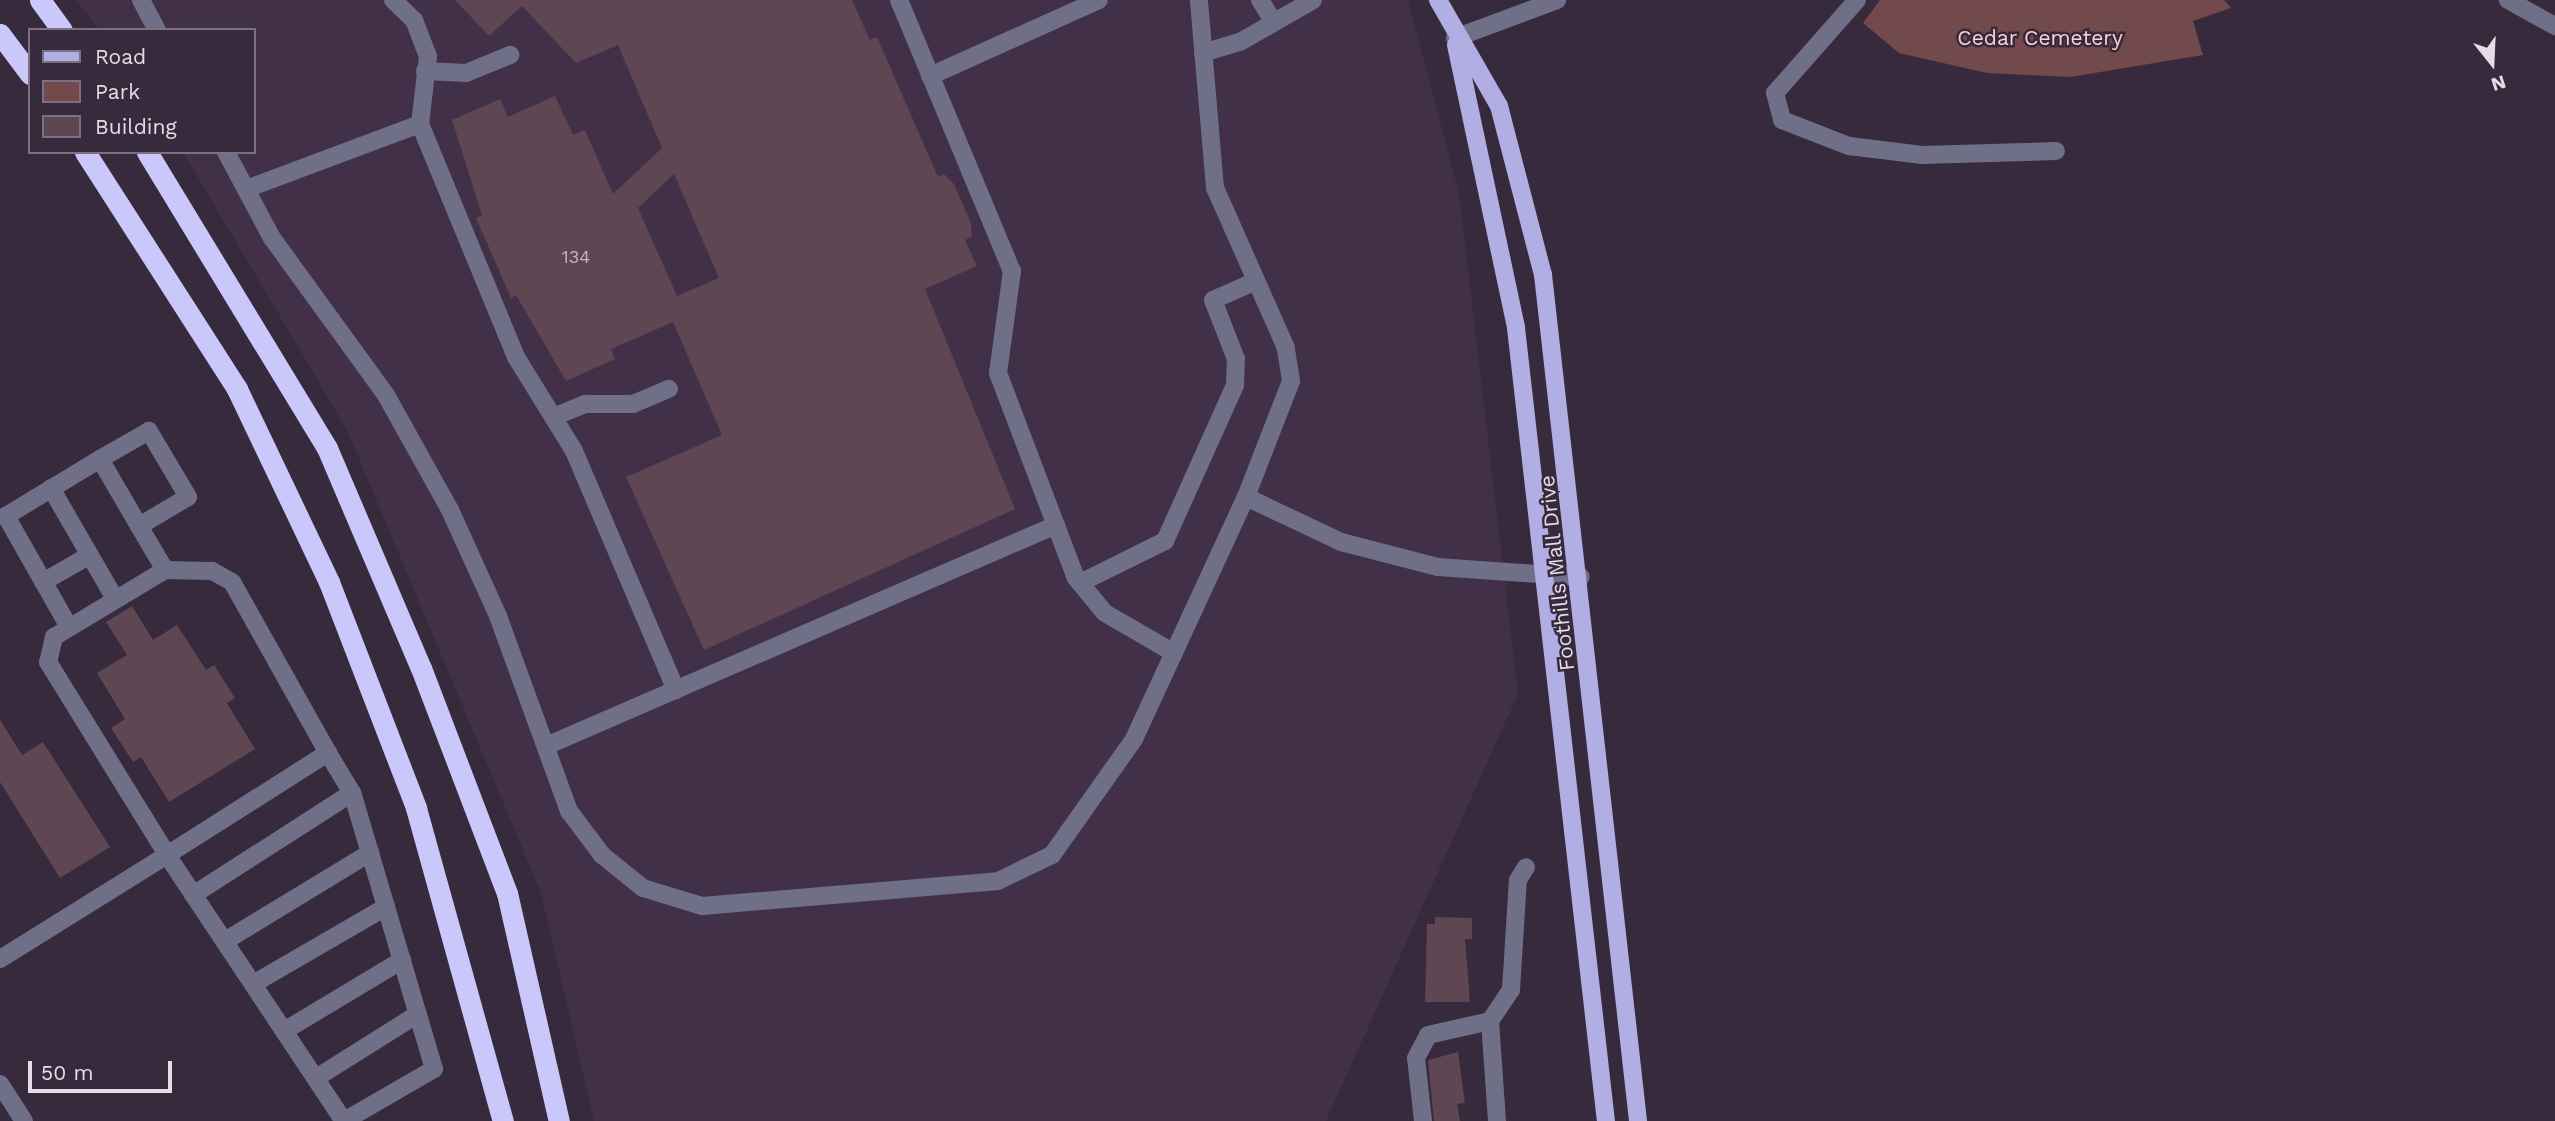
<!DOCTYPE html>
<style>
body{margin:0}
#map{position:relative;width:2555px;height:1121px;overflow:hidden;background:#372a3c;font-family:"Work Sans",sans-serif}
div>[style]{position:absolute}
.built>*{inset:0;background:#413048}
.green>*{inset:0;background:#734a4c}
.building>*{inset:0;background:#5e4753}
.minor>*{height:18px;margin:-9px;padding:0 9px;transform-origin:9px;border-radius:9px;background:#706f88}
.major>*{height:18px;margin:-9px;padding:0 9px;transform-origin:9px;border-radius:9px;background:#b0aee2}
.highway>*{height:21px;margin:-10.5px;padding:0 10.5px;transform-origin:10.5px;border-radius:10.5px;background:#cac8fb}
span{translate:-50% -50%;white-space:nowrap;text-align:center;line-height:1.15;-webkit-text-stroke:5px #372a3c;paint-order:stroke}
.number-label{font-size:18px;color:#c3b7c3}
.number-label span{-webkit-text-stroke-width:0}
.park-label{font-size:21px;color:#fcd2d3}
.street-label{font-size:21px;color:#e5dce8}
.legend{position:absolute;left:28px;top:28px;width:228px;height:126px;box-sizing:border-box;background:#372a3c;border:2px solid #7d7181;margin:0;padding:9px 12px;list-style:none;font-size:21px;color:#e5dce8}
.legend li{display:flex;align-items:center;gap:14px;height:35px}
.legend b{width:35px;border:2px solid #7d7181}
.north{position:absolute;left:2457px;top:28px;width:70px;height:70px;-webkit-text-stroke:5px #372a3c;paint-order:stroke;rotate:162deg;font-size:19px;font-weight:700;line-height:28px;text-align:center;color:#e5dce8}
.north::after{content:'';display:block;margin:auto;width:24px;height:32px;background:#e5dce8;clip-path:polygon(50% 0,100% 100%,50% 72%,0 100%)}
.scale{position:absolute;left:28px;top:1061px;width:144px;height:32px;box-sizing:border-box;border:4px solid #e5dce8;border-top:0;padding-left:9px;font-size:21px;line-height:24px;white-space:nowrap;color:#e5dce8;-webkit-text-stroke:5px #372a3c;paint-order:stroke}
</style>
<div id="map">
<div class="built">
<div style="clip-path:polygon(76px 0,1408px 0,1459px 193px,1518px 694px,1326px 1121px,594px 1121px,541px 893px,347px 430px,183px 152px,254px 152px,254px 30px,99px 30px)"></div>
</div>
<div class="green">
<div style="clip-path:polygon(1880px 0,2224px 0,2231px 8px,2193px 21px,2203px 55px,2070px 77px,1987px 73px,1899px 53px,1863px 23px)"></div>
</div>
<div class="building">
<div style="clip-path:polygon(evenodd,455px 0,852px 0,870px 40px,877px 37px,938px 177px,944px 174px,954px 184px,971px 223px,972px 237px,965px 240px,977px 266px,925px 289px,1015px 509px,704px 650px,626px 477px,722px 435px,673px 322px,611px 349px,615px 359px,566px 381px,516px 295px,511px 298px,476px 218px,482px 215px,452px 120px,500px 99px,508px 117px,555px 96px,573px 135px,585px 130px,613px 194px,662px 148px,618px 45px,576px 63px,522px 6px,489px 36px,455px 0,674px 174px,719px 278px,677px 296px,638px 208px,674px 174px)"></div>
<div style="clip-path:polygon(132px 606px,153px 640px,177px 625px,206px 670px,214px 665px,235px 698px,227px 703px,255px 749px,169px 802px,141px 757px,133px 762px,111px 728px,125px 719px,97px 673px,127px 655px,106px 622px)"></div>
<div style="clip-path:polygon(0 720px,22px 755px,43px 742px,110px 847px,60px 878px,0 782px)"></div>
<div style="clip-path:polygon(1435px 917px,1472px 918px,1472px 939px,1465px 939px,1470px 1002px,1425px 1002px,1427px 924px,1435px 924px)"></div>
<div style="clip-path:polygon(1458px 1052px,1465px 1103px,1457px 1104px,1460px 1121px,1434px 1121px,1428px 1060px)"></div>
</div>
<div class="minor">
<div style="left:141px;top:0;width:34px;rotate:62deg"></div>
<div style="left:393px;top:0;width:29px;rotate:44deg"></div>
<div style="left:414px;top:20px;width:39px;rotate:69deg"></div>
<div style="left:428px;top:56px;width:68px;rotate:96.7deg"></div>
<div style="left:420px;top:124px;width:252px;rotate:67.6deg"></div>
<div style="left:516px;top:357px;width:110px;rotate:58.3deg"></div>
<div style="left:574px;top:451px;width:260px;rotate:66.9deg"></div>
<div style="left:899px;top:0;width:294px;rotate:67.4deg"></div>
<div style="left:1012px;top:271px;width:103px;rotate:97.8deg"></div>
<div style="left:998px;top:373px;width:219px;rotate:69.2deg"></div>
<div style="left:1076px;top:578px;width:45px;rotate:50.4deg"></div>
<div style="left:1105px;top:613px;width:80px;rotate:30.1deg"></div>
<div style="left:1260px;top:0;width:26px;rotate:58deg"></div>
<div style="left:1857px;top:0;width:124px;rotate:131.4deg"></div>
<div style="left:1775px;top:93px;width:28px;rotate:75deg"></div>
<div style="left:1782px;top:120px;width:72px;rotate:21.2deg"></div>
<div style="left:1849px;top:146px;width:74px;rotate:7deg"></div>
<div style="left:1922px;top:155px;width:134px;rotate:-1.7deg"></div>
<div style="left:2508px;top:0;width:54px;rotate:29deg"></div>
<div style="left:1455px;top:38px;width:109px;rotate:-20.4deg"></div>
<div style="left:1203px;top:53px;width:39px;rotate:-17deg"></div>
<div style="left:1240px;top:42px;width:84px;rotate:-29.9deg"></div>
<div style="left:425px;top:71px;width:41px;rotate:2.8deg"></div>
<div style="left:466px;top:73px;width:48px;rotate:-22.2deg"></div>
<div style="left:930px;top:76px;width:185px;rotate:-24.2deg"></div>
<div style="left:226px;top:152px;width:98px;rotate:61.9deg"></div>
<div style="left:272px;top:238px;width:194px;rotate:54deg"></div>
<div style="left:386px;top:395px;width:132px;rotate:60.9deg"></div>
<div style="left:450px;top:510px;width:116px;rotate:65.6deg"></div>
<div style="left:498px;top:616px;width:208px;rotate:70deg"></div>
<div style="left:569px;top:811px;width:55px;rotate:53.1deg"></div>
<div style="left:602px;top:855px;width:53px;rotate:38.8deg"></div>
<div style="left:643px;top:888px;width:62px;rotate:17deg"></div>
<div style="left:702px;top:906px;width:297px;rotate:-4.8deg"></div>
<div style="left:998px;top:881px;width:60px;rotate:-25.7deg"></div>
<div style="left:1052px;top:855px;width:142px;rotate:-54.7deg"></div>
<div style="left:1134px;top:739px;width:267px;rotate:-65.2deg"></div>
<div style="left:1246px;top:497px;width:124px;rotate:-68.8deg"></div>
<div style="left:1291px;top:381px;width:33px;rotate:-99deg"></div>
<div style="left:1286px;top:348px;width:175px;rotate:-113.9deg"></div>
<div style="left:1215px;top:188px;width:189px;rotate:-94.9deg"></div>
<div style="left:246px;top:189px;width:186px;rotate:-20.5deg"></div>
<div style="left:553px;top:417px;width:35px;rotate:-22deg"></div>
<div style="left:585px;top:404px;width:48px"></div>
<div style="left:633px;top:404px;width:39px;rotate:-23deg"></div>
<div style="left:51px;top:488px;width:128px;rotate:60deg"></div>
<div style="left:1246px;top:497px;width:105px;rotate:25.3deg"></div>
<div style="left:1341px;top:542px;width:100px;rotate:14.5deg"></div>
<div style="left:1438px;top:567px;width:143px;rotate:4deg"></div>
<div style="left:139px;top:526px;width:57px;rotate:-30.6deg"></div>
<div style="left:188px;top:497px;width:77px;rotate:-120.6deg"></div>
<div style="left:149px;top:431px;width:56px;rotate:150.3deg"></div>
<div style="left:100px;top:459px;width:78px;rotate:59.8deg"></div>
<div style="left:139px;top:526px;width:51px;rotate:59.4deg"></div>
<div style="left:43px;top:582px;width:54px;rotate:-29.9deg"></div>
<div style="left:1080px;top:583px;width:95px;rotate:-26.3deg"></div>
<div style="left:1165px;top:541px;width:171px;rotate:-65.8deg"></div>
<div style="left:1235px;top:385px;width:26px;rotate:-88deg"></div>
<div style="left:1236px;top:359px;width:63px;rotate:-111.3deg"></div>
<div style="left:1213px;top:300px;width:47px;rotate:-23.8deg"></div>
<div style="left:69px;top:627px;width:128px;rotate:-119.6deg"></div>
<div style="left:6px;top:516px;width:110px;rotate:-31.2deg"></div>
<div style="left:546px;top:746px;width:556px;rotate:-23.43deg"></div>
<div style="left:193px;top:895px;width:189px;rotate:-32.7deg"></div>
<div style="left:225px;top:941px;width:170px;rotate:-31.3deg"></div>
<div style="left:0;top:959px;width:197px;rotate:-31.9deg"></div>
<div style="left:167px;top:855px;width:191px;rotate:-32.4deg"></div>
<div style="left:328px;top:753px;width:196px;rotate:-119.3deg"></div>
<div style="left:232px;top:582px;width:23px;rotate:-151deg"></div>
<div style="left:212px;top:571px;width:47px;rotate:-178.8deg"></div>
<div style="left:165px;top:570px;width:130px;rotate:148.9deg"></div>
<div style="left:54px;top:637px;width:26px;rotate:103deg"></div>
<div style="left:48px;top:662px;width:227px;rotate:58.3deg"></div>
<div style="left:167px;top:855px;width:320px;rotate:56.4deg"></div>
<div style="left:344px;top:1121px;width:104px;rotate:-30deg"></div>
<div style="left:434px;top:1069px;width:288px;rotate:-106.5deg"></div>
<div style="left:352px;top:793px;width:47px;rotate:-121deg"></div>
<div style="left:253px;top:984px;width:154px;rotate:-30.1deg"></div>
<div style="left:284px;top:1031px;width:138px;rotate:-31deg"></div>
<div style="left:316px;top:1078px;width:120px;rotate:-32.1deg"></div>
<div style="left:0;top:1084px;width:44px;rotate:57deg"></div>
<div style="left:1423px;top:1121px;width:63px;rotate:-96.3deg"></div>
<div style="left:1416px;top:1058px;width:26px;rotate:-62deg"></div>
<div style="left:1428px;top:1035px;width:64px;rotate:-12.7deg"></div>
<div style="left:1497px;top:1121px;width:100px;rotate:-94deg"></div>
<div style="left:1490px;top:1021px;width:37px;rotate:-56deg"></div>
<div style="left:1511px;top:990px;width:110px;rotate:-86.4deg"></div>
<div style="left:1518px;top:880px;width:15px;rotate:-58deg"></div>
</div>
<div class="major">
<div style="left:1438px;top:0;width:122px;rotate:60.1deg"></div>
<div style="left:1499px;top:106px;width:175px;rotate:75.4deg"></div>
<div style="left:1543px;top:275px;width:851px;rotate:83.59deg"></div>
<div style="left:1456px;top:45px;width:289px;rotate:78deg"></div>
<div style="left:1516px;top:328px;width:798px;rotate:83.53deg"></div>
</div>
<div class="highway">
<div style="left:40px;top:0;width:37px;rotate:54deg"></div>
<div style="left:0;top:34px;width:50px;rotate:53.1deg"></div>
<div style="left:85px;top:152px;width:282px;rotate:57.3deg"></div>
<div style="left:237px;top:389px;width:214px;rotate:64.5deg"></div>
<div style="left:329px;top:582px;width:242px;rotate:68.9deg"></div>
<div style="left:416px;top:808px;width:325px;rotate:74.5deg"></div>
<div style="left:147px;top:152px;width:346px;rotate:58.7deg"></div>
<div style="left:327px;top:448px;width:239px;rotate:66.9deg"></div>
<div style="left:421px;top:668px;width:241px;rotate:69.1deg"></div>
<div style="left:507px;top:893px;width:234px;rotate:77.2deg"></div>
</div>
<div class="number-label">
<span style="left:576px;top:257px">134</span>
</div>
<div class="park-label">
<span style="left:2040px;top:38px">Cedar Cemetery</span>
</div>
<div class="street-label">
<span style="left:1557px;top:573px;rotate:-96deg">Foothills Mall Drive</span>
</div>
<ul class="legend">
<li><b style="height:9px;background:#b0aee2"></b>Road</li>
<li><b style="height:19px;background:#734a4c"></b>Park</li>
<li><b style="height:19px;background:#5e4753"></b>Building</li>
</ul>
<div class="north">N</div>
<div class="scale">50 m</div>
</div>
